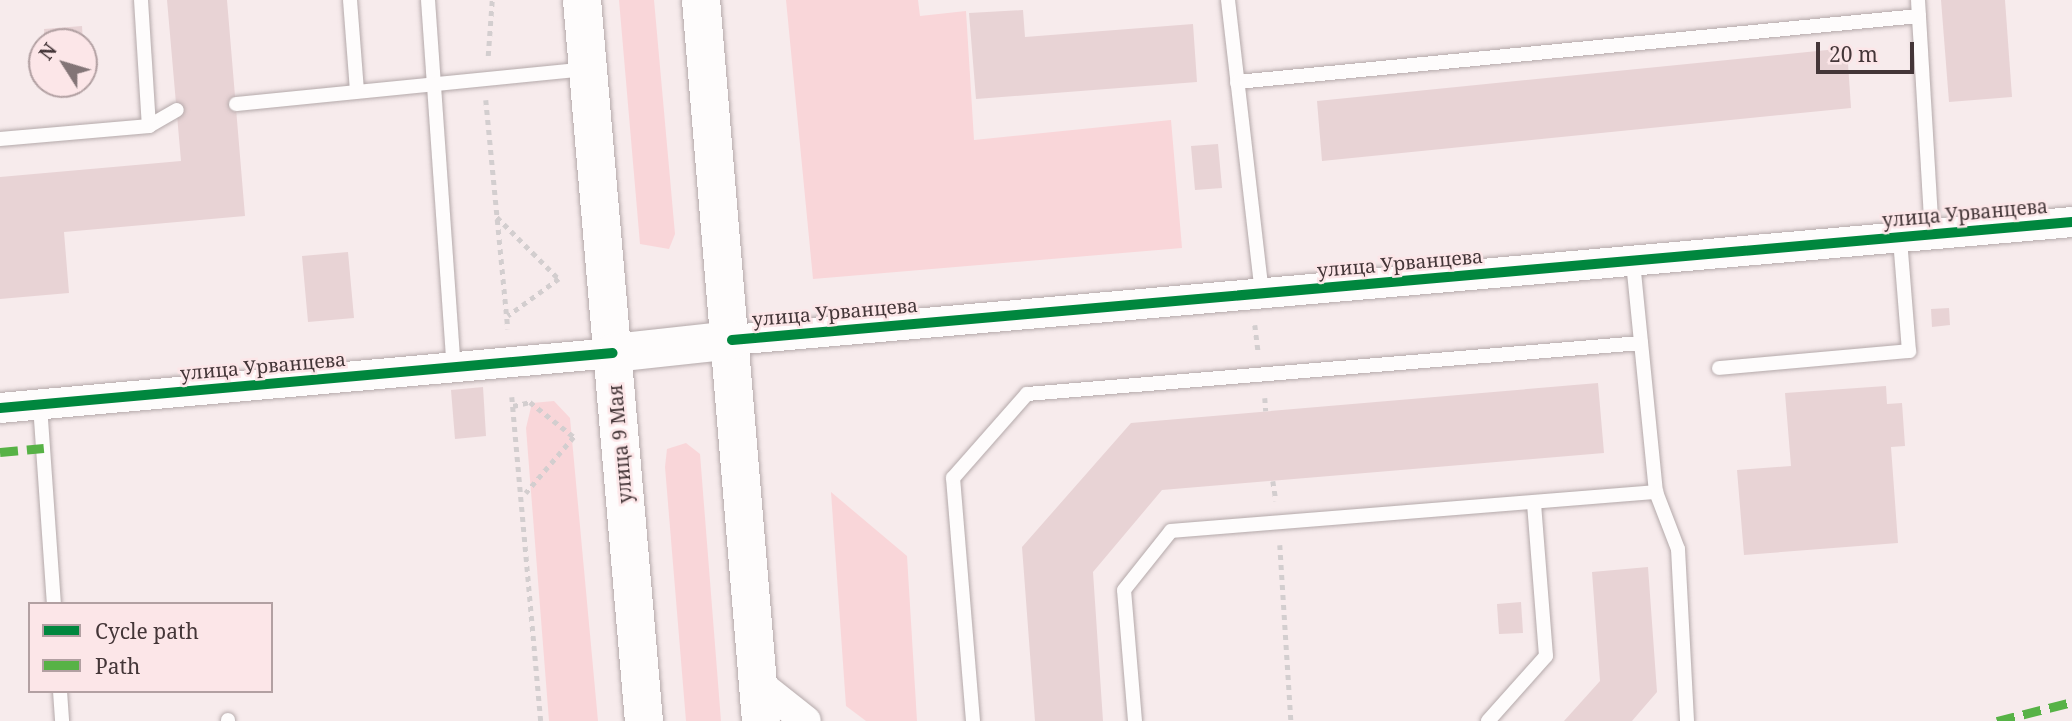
<!DOCTYPE html>
<meta charset="utf-8">
<style>
body{margin:0}
#map{position:relative;width:2072px;height:721px;overflow:hidden;background:#f7ebec;font-family:"Noto Serif",serif}
div>[style]{position:absolute}
.green>*{inset:0;background:#f9d6d9}
.building>*{inset:0;background:#e8d3d5}
.path>*{height:4.5px;margin-top:-2.25px;transform-origin:0;background:repeating-linear-gradient(90deg,#d3cecf 0 5px,transparent 0 10px)}
.roads{filter:drop-shadow(0 0 2px #b4a9aa) drop-shadow(0 0 2px #b4a9aa)}
.service>*{height:14px;margin:-7px;padding:0 7px;transform-origin:7px;border-radius:7px;background:#fefcfc}
.minor>*{height:30px;margin:-15px;padding:0 15px;transform-origin:15px;border-radius:15px;background:#fefcfc}
.primary>*{height:38px;margin:-19px;padding:0 19px;transform-origin:19px;border-radius:19px;background:#fefcfc}
.quiet>*{height:9px;margin-top:-4.5px;transform-origin:0;background:repeating-linear-gradient(90deg,#57b246 0 18px,transparent 0 27px)}
.cycleway>*{height:10px;margin:-5px;padding:0 5px;transform-origin:5px;border-radius:5px;background:#00873e}
span{translate:-50% -50%;white-space:nowrap;text-align:center;line-height:1.15;-webkit-text-stroke:5px #fce6e8;paint-order:stroke}
.street-label{font-size:19px;color:#443638}
.legend{position:absolute;left:28px;top:602px;width:245px;height:91px;box-sizing:border-box;background:#fce6e8;border:2px solid #b2a0a2;margin:0;padding:9px 12px;list-style:none;font-size:21px;color:#443638}
.legend li{display:flex;align-items:center;gap:14px;height:35px}
.legend b{width:35px;border:2px solid #b2a0a2}
.north{position:absolute;left:28px;top:28px;width:70px;height:70px;box-sizing:border-box;background:#fce6e8;border:2px solid #b2a0a2;border-radius:50%;rotate:307deg;font-size:19px;font-weight:700;line-height:28px;text-align:center;color:#443638}
.north::after{content:'';display:block;margin:auto;width:24px;height:32px;background:#837577;clip-path:polygon(50% 0,100% 100%,50% 72%,0 100%)}
.scale{position:absolute;left:1816px;top:42px;width:98px;height:32px;box-sizing:border-box;border:4px solid #443638;border-top:0;padding-left:9px;font-size:21px;line-height:24px;white-space:nowrap;color:#443638;-webkit-text-stroke:5px #fce6e8;paint-order:stroke}
</style>
<div id="map">
<div class="green">
<div style="clip-path:polygon(619px 0,654px 0,675px 234px,669px 249px,640px 244px)"></div>
<div style="clip-path:polygon(786px 0,918px 0,920px 16px,966px 11px,974px 140px,1171px 120px,1182px 248px,813px 279px)"></div>
<div style="clip-path:polygon(554px 401px,570px 418px,598px 721px,549px 721px,526px 428px,532px 403px)"></div>
<div style="clip-path:polygon(686px 443px,700px 454px,721px 721px,686px 721px,665px 467px,667px 449px)"></div>
<div style="clip-path:polygon(831px 492px,907px 556px,917px 721px,866px 721px,846px 706px)"></div>
</div>
<div class="building">
<div style="clip-path:polygon(167px 0,227px 0,245px 216px,64px 232px,69px 293px,0 299px,0 177px,181px 161px)"></div>
<div style="clip-path:polygon(1941px 0,2005px 0,2012px 97px,1949px 102px)"></div>
<div style="clip-path:polygon(1023px 10px,1025px 37px,1193px 24px,1197px 82px,976px 99px,969px 13px)"></div>
<div style="clip-path:polygon(82px 26px,83px 42px,45px 42px,44px 29px)"></div>
<div style="clip-path:polygon(1847px 48px,1851px 108px,1322px 161px,1317px 101px)"></div>
<div style="clip-path:polygon(1218px 144px,1222px 188px,1195px 190px,1191px 146px)"></div>
<div style="clip-path:polygon(348px 252px,354px 318px,308px 322px,302px 256px)"></div>
<div style="clip-path:polygon(1949px 308px,1950px 325px,1932px 327px,1931px 309px)"></div>
<div style="clip-path:polygon(1598px 383px,1604px 453px,1162px 490px,1093px 572px,1103px 721px,1035px 721px,1022px 547px,1131px 423px)"></div>
<div style="clip-path:polygon(1886px 386px,1887px 404px,1902px 403px,1905px 446px,1891px 447px,1898px 543px,1744px 555px,1737px 470px,1791px 466px,1785px 393px)"></div>
<div style="clip-path:polygon(483px 387px,486px 436px,455px 439px,451px 390px)"></div>
<div style="clip-path:polygon(1648px 567px,1657px 692px,1632px 721px,1564px 721px,1600px 681px,1592px 572px)"></div>
<div style="clip-path:polygon(1521px 602px,1523px 633px,1499px 634px,1497px 604px)"></div>
</div>
<div class="path">
<div style="left:488px;top:56px;width:56px;rotate:-85.9deg"></div>
<div style="left:486px;top:100px;width:230px;rotate:84.5deg"></div>
<div style="left:497px;top:217px;width:88px;rotate:45deg"></div>
<div style="left:559px;top:279px;width:63px;rotate:144deg"></div>
<div style="left:1255px;top:325px;width:26px;rotate:83deg"></div>
<div style="left:512px;top:397px;width:325px;rotate:84.9deg"></div>
<div style="left:1265px;top:398px;width:13px;rotate:86deg"></div>
<div style="left:513px;top:406px;width:17px;rotate:-13deg"></div>
<div style="left:530px;top:402px;width:56px;rotate:38.5deg"></div>
<div style="left:574px;top:437px;width:74px;rotate:130.6deg"></div>
<div style="left:1273px;top:481px;width:20px;rotate:81deg"></div>
<div style="left:1280px;top:545px;width:176px;rotate:86.4deg"></div>
</div>
<div class="roads">
<div class="service">
<div style="left:141px;top:0;width:126px;rotate:86.4deg"></div>
<div style="left:350px;top:0;width:91px;rotate:85.6deg"></div>
<div style="left:428px;top:0;width:369px;rotate:86deg"></div>
<div style="left:1228px;top:0;width:295px;rotate:83.4deg"></div>
<div style="left:1918px;top:0;width:234px;rotate:86.6deg"></div>
<div style="left:1237px;top:82px;width:685px;rotate:-5.53deg"></div>
<div style="left:236px;top:104px;width:352px;rotate:-5.7deg"></div>
<div style="left:0;top:139px;width:150px;rotate:-5deg"></div>
<div style="left:149px;top:126px;width:32px;rotate:-30deg"></div>
<div style="left:1633px;top:262px;width:231px;rotate:84.3deg"></div>
<div style="left:1656px;top:492px;width:61px;rotate:68.9deg"></div>
<div style="left:1678px;top:549px;width:172px;rotate:87deg"></div>
<div style="left:1719px;top:368px;width:191px;rotate:-5.1deg"></div>
<div style="left:1909px;top:351px;width:113px;rotate:-94.6deg"></div>
<div style="left:40px;top:405px;width:199px;rotate:86deg"></div>
<div style="left:60px;top:691px;width:30px;rotate:86deg"></div>
<div style="left:228px;top:720px;width:1px;rotate:90deg"></div>
<div style="left:973px;top:721px;width:244px;rotate:-94.7deg"></div>
<div style="left:953px;top:478px;width:112px;rotate:-48.6deg"></div>
<div style="left:1027px;top:394px;width:616px;rotate:-4.75deg"></div>
<div style="left:1135px;top:721px;width:131px;rotate:-94.8deg"></div>
<div style="left:1124px;top:590px;width:75px;rotate:-51.5deg"></div>
<div style="left:1171px;top:531px;width:487px;rotate:-4.6deg"></div>
<div style="left:1488px;top:721px;width:87px;rotate:-48.3deg"></div>
<div style="left:1546px;top:656px;width:153px;rotate:-94.5deg"></div>
</div>
<div class="minor">
<div style="left:732px;top:340px;width:1345px;rotate:-5.03deg"></div>
<div style="left:0;top:408px;width:615px;rotate:-5.13deg"></div>
<div style="left:758px;top:683px;width:61px;rotate:38.4deg"></div>
</div>
<div class="primary">
<div style="left:582px;top:0;width:724px;rotate:85.09deg"></div>
<div style="left:701px;top:0;width:723px;rotate:85.24deg"></div>
<div style="left:613px;top:353px;width:120px;rotate:-6.2deg"></div>
</div>
</div>
<div class="quiet">
<div style="left:0;top:452px;width:44px;rotate:-5.2deg"></div>
<div style="left:1997px;top:721px;width:77px;rotate:-14.2deg"></div>
</div>
<div class="cycleway">
<div style="left:732px;top:340px;width:1345px;rotate:-5.03deg"></div>
<div style="left:0;top:408px;width:615px;rotate:-5.13deg"></div>
</div>
<div class="street-label">
<span style="left:1965px;top:214px;rotate:-5deg">улица Урванцева</span>
<span style="left:1400px;top:264px;rotate:-5deg">улица Урванцева</span>
<span style="left:835px;top:313px;rotate:-5deg">улица Урванцева</span>
<span style="left:263px;top:367px;rotate:-5deg">улица Урванцева</span>
<span style="left:621px;top:444px;rotate:-95deg">улица 9 Мая</span>
</div>
<ul class="legend">
<li><b style="height:9px;background:#00873e"></b>Cycle path</li>
<li><b style="height:9px;background:#57b246"></b>Path</li>
</ul>
<div class="north">N</div>
<div class="scale">20 m</div>
</div>
